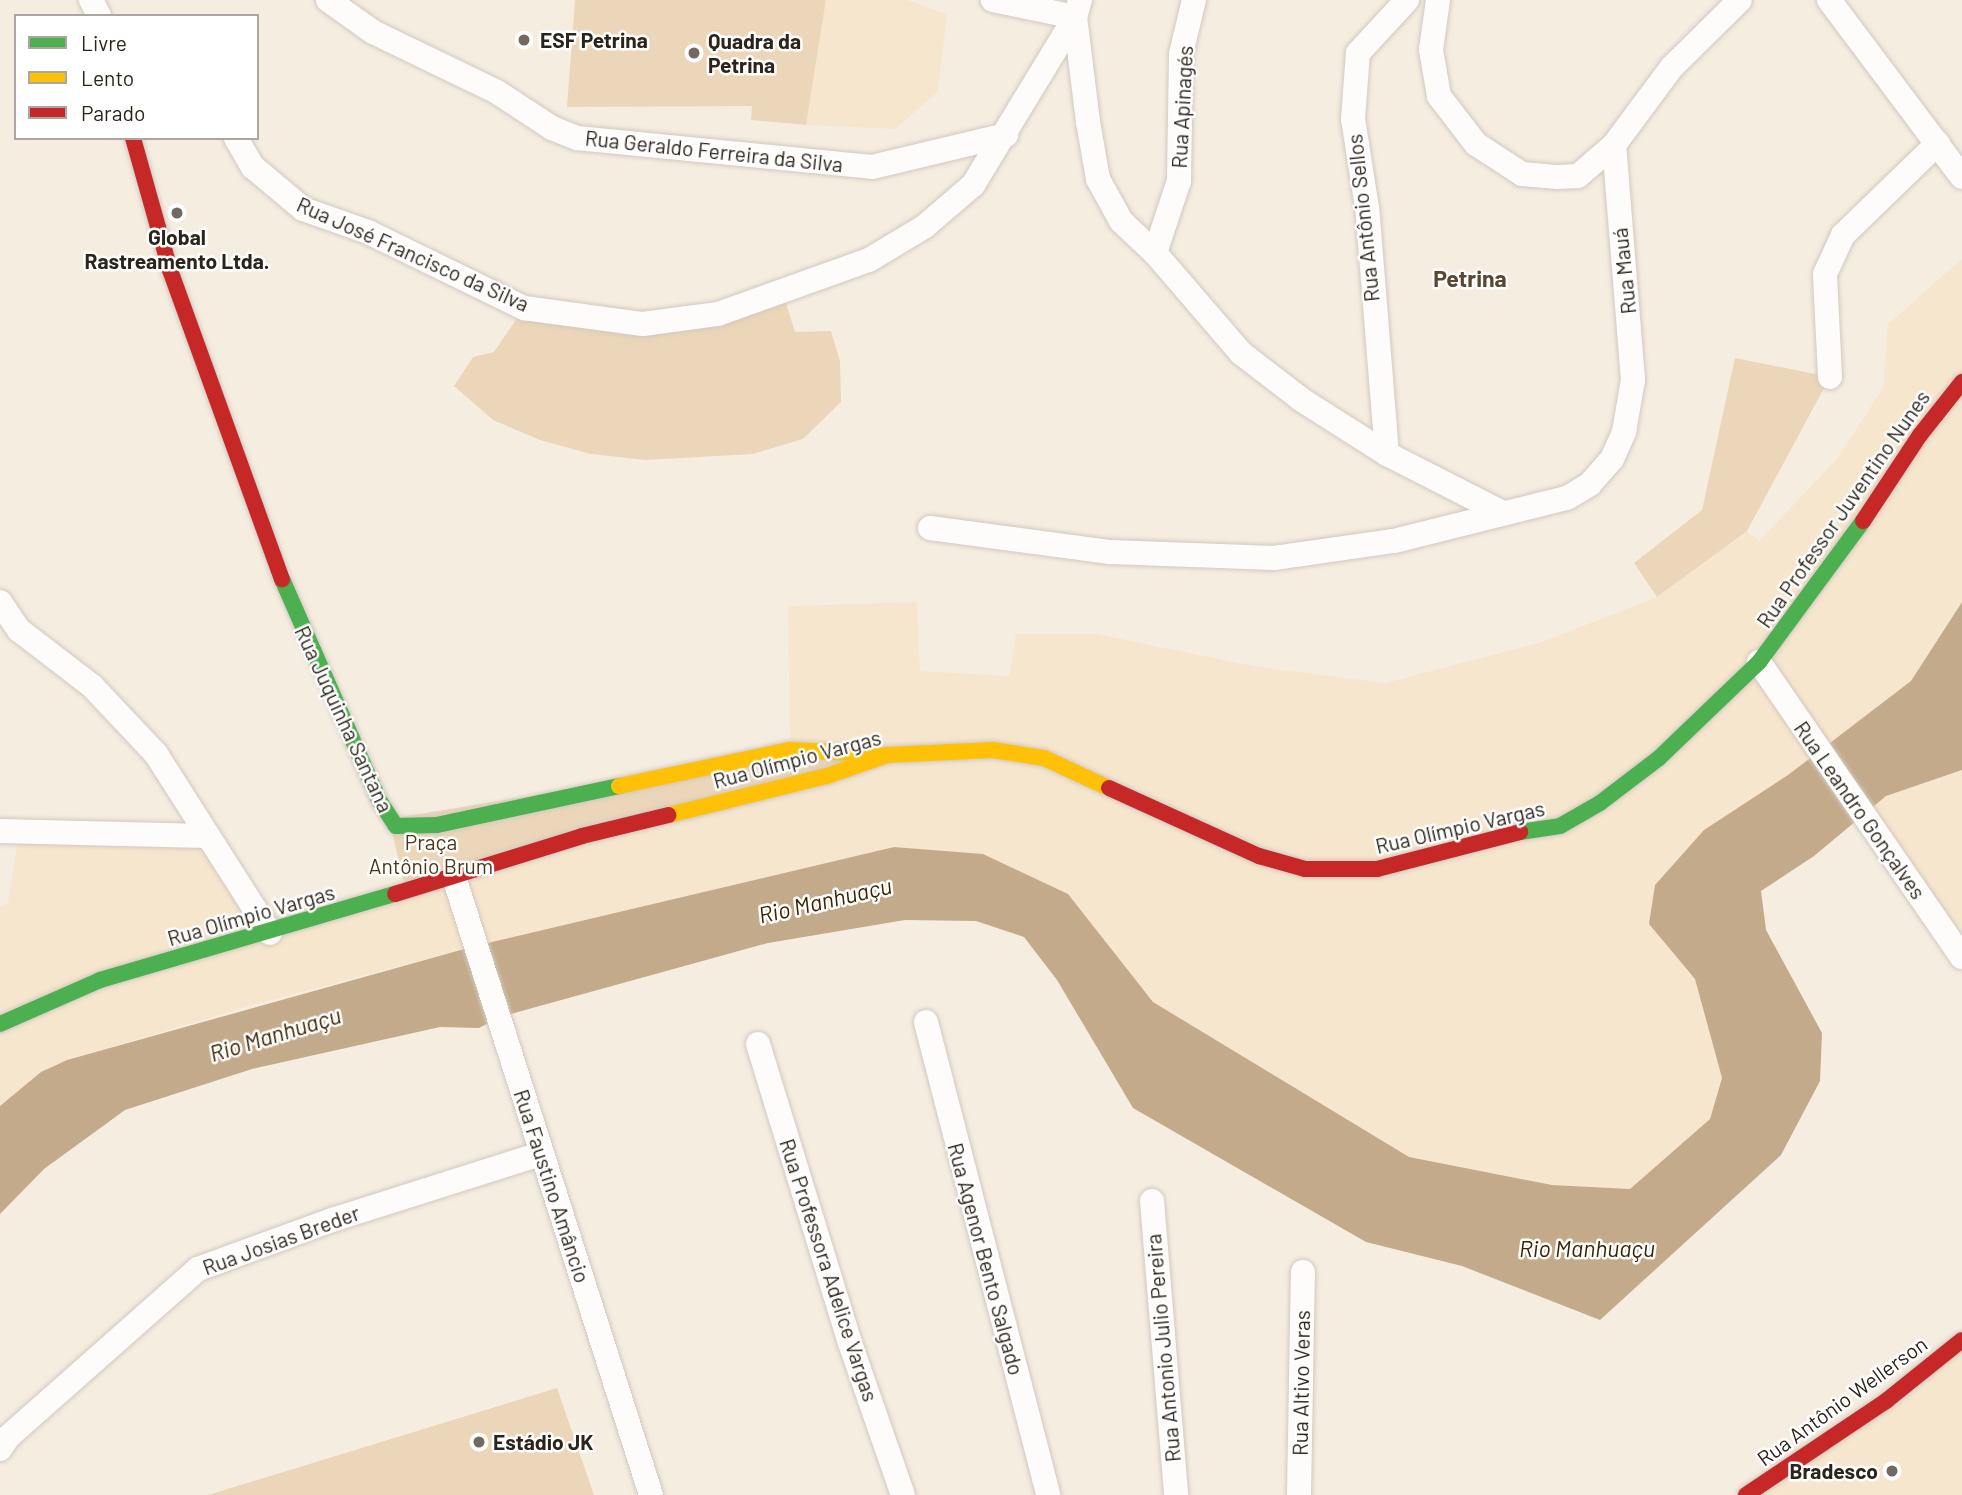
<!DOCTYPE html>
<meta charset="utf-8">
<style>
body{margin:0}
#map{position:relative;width:1962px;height:1495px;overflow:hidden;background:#f6ede1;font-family:Barlow,sans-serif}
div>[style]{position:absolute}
.built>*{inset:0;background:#f7e6ce}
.green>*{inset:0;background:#ecd6b9}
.water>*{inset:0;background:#c3aa8a}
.roads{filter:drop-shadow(0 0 2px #d1c9bf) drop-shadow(0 0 2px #d1c9bf)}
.street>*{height:24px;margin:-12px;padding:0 12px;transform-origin:12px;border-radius:12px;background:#fefcfa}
.fast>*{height:16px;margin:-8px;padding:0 8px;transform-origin:8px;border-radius:8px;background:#4caf50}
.slow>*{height:16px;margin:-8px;padding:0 8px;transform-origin:8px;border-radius:8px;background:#ffc107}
.jam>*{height:16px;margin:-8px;padding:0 8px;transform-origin:8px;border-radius:8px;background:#c62828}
.dots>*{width:19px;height:19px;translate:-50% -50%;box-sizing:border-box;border:4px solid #fff;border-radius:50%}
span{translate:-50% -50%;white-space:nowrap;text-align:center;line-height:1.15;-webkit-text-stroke:5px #fff;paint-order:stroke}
.poi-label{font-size:21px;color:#2b241a;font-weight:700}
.left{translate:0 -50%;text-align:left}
.right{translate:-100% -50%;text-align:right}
.street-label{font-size:21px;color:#2b241a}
.park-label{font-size:21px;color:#4d3613}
.neighbourhood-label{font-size:23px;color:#584832;font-weight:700}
.water-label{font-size:23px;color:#3a2400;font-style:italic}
.legend{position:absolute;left:14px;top:14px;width:245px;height:126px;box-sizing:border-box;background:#fff;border:2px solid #aaa7a3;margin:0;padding:9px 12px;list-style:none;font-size:21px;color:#2b241a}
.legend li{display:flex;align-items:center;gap:14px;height:35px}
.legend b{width:35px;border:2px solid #aaa7a3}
</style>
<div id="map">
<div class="built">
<div style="clip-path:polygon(826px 0,907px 0,947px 14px,938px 92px,895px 129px,806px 125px)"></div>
<div style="clip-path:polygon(1962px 259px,1962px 602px,1911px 681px,1788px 775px,1704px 830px,1649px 924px,1695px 979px,1722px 1078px,1710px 1119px,1630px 1189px,1552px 1185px,1409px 1157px,1153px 1002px,1068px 894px,983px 854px,894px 847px,475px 946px,253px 1005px,67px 1060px,41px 1072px,0 1106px,0 907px,8px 903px,19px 833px,205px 836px,271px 933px,790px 750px,788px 606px,917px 602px,920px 671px,1009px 676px,1016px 634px,1097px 634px,1253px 666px,1385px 683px,1542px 642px,1657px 597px,1747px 531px,1759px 541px,1836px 460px,1883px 388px,1888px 324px)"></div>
<div style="clip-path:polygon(1962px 770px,1962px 957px,1863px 815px,1886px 796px)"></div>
<div style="clip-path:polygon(1962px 1340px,1962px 1495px,1746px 1495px)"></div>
</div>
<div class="green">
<div style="clip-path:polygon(575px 0,826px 0,806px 125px,751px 120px,752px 106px,567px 107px)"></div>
<div style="clip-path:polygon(783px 294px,795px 332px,831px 331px,840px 361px,841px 402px,803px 439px,753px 454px,645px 460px,591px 454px,540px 440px,493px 420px,454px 386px,473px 357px,494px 352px,524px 308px,643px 324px)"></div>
<div style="clip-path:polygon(1735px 358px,1830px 377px,1747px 531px,1657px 597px,1634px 563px,1702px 510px)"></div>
<div style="clip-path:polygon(887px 755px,406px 892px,389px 819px,658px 775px)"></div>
<div style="clip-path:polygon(557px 1388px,594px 1495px,208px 1495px)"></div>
</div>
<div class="water">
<div style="clip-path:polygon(1962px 602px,1962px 770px,1886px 796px,1814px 856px,1761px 891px,1766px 930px,1822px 1033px,1820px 1081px,1781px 1155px,1600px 1320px,1462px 1266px,1366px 1242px,1133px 1108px,1057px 980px,1024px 937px,976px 921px,905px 920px,768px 943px,500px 1017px,479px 1028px,440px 1027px,252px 1069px,125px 1110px,44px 1169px,0 1214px,0 1106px,41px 1072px,67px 1060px,475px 946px,894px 847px,983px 854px,1068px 894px,1153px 1002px,1409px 1157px,1552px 1185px,1630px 1189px,1710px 1119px,1722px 1078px,1695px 979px,1649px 924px,1655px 885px,1704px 830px,1788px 775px,1911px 681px)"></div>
</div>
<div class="roads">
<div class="street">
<div style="left:91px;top:0;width:18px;rotate:63deg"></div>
<div style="left:328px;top:0;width:55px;rotate:35.4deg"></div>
<div style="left:373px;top:32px;width:138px;rotate:25.8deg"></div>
<div style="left:497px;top:92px;width:66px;rotate:33.2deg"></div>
<div style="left:552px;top:128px;width:27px;rotate:22deg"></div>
<div style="left:577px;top:138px;width:296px;rotate:5.6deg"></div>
<div style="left:872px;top:167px;width:138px;rotate:-13.4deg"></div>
<div style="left:1080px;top:0;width:18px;rotate:106deg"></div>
<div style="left:1075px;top:17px;width:106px;rotate:82.9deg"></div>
<div style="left:1088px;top:122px;width:58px;rotate:80deg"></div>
<div style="left:1098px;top:179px;width:48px;rotate:61.3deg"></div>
<div style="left:1121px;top:221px;width:47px;rotate:43.3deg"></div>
<div style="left:1155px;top:253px;width:132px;rotate:49.3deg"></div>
<div style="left:1241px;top:353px;width:77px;rotate:37.6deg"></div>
<div style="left:1302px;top:400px;width:101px;rotate:32.4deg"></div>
<div style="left:1387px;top:454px;width:130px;rotate:27deg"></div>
<div style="left:1438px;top:0;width:50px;rotate:98deg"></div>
<div style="left:1431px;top:50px;width:47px;rotate:80.1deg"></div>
<div style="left:1439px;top:96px;width:61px;rotate:52.4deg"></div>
<div style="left:1476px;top:144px;width:55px;rotate:33.1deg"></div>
<div style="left:1522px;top:174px;width:36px;rotate:5deg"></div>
<div style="left:1558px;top:177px;width:20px;rotate:-3deg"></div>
<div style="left:1578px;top:176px;width:48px;rotate:-40.7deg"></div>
<div style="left:1829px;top:0;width:221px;rotate:53.1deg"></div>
<div style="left:236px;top:138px;width:34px;rotate:60deg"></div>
<div style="left:253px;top:167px;width:65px;rotate:40deg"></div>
<div style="left:303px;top:209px;width:69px;rotate:19.5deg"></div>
<div style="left:368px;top:232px;width:174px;rotate:26deg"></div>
<div style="left:524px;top:308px;width:120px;rotate:7.7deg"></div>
<div style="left:643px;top:324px;width:76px;rotate:-7.6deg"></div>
<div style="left:718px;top:314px;width:160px;rotate:-19.7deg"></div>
<div style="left:869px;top:260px;width:64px;rotate:-31deg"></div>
<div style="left:924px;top:227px;width:65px;rotate:-40.6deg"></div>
<div style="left:973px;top:185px;width:197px;rotate:-58.7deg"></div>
<div style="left:1075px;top:17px;width:84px;rotate:-168.3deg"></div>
<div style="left:1155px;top:253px;width:76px;rotate:-71.6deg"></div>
<div style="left:1179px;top:181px;width:127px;rotate:-89.1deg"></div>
<div style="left:1181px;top:54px;width:56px;rotate:-76.5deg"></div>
<div style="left:1830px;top:377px;width:103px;rotate:-92.8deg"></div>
<div style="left:1825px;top:274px;width:43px;rotate:-65.2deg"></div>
<div style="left:1843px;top:235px;width:132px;rotate:-44.1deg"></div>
<div style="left:1387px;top:454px;width:247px;rotate:-94.6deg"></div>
<div style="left:1367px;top:208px;width:90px;rotate:-98.9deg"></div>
<div style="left:1353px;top:119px;width:66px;rotate:-85.7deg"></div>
<div style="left:1358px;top:53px;width:72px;rotate:-47.2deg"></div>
<div style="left:930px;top:528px;width:182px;rotate:7.6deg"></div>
<div style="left:1110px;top:552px;width:164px;rotate:2.1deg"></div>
<div style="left:1274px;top:558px;width:121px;rotate:-8.1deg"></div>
<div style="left:1394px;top:541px;width:178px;rotate:-14deg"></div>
<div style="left:1567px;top:498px;width:27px;rotate:-31deg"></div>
<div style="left:1590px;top:484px;width:33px;rotate:-49deg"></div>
<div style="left:1612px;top:459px;width:30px;rotate:-66deg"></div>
<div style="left:1624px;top:432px;width:53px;rotate:-80.2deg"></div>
<div style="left:1633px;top:380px;width:236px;rotate:-94.6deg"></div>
<div style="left:1614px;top:145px;width:97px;rotate:-53.4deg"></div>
<div style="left:1672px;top:67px;width:95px;rotate:-44.6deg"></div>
<div style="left:0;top:602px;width:34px;rotate:56deg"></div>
<div style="left:19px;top:630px;width:92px;rotate:37.5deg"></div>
<div style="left:92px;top:686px;width:93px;rotate:46.7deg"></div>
<div style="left:156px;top:754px;width:212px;rotate:57.5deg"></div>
<div style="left:1759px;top:662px;width:358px;rotate:55.5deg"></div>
<div style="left:0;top:831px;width:205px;rotate:1.4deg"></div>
<div style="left:454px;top:877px;width:649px;rotate:72.32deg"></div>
<div style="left:926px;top:1022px;width:488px;rotate:75.5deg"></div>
<div style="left:758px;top:1044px;width:313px;rotate:72.9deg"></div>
<div style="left:850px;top:1343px;width:161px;rotate:70.8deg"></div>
<div style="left:1152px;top:1201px;width:295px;rotate:85.3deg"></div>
<div style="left:0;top:1449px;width:14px;rotate:-56deg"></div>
<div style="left:8px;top:1437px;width:254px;rotate:-41.5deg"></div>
<div style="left:198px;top:1269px;width:143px;rotate:-20.1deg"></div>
<div style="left:332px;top:1220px;width:218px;rotate:-17.6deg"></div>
<div style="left:1299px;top:1495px;width:223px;rotate:-89deg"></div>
</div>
<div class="fast">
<div style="left:282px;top:579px;width:241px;rotate:66.3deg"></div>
<div style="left:379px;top:800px;width:31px;rotate:57deg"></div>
<div style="left:396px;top:826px;width:41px;rotate:-1.4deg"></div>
<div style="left:437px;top:825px;width:186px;rotate:-12.1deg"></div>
<div style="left:1520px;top:832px;width:40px;rotate:-8.5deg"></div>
<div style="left:1560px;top:826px;width:46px;rotate:-29.9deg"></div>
<div style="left:1600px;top:803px;width:74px;rotate:-37.3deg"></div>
<div style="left:1659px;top:758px;width:139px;rotate:-43.8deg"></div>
<div style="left:1759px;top:662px;width:175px;rotate:-53.6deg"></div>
<div style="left:0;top:1024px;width:109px;rotate:-23.7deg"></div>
<div style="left:100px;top:980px;width:307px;rotate:-16.3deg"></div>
</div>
<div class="slow">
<div style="left:619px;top:786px;width:175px;rotate:-11.9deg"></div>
<div style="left:790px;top:750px;width:87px;rotate:2.6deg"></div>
<div style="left:669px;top:815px;width:163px;rotate:-13.9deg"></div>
<div style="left:827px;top:776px;width:64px;rotate:-19.3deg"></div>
<div style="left:887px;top:755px;width:106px;rotate:-2.7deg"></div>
<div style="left:993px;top:750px;width:52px;rotate:8.9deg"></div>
<div style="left:1044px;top:758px;width:72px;rotate:24.8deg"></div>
</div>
<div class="jam">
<div style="left:133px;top:138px;width:137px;rotate:74.3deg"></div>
<div style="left:170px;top:270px;width:329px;rotate:70.1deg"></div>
<div style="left:1863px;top:521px;width:103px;rotate:-56.5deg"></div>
<div style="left:1920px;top:435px;width:68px;rotate:-51.6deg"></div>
<div style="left:1109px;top:788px;width:165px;rotate:24.4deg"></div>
<div style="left:1259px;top:856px;width:48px;rotate:15.8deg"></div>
<div style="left:1305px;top:869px;width:72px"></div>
<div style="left:1377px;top:869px;width:148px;rotate:-14.5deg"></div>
<div style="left:395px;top:894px;width:196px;rotate:-17.2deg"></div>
<div style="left:582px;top:836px;width:89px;rotate:-13.6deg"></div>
<div style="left:1746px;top:1495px;width:169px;rotate:-33.9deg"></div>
<div style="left:1886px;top:1401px;width:97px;rotate:-38.8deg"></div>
</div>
</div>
<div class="dots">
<div style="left:524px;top:40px;background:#726a60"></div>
<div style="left:694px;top:53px;background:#726a60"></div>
<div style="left:177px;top:213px;background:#726a60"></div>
<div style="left:479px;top:1442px;background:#726a60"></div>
<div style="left:1892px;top:1471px;background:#726a60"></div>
</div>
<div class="poi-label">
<span class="left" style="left:540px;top:40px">ESF Petrina</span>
<span class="left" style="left:708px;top:53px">Quadra da<br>Petrina</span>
<span style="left:177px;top:249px">Global<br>Rastreamento Ltda.</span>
<span class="left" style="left:493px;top:1442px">Estádio JK</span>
<span class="right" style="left:1878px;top:1471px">Bradesco</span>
</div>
<div class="street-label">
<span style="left:1182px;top:107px;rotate:-87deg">Rua Apinagés</span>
<span style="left:714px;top:151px;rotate:6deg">Rua Geraldo Ferreira da Silva</span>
<span style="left:1363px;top:218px;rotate:-96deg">Rua Antônio Sellos</span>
<span style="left:413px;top:254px;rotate:24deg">Rua José Francisco da Silva</span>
<span style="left:1624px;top:271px;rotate:-96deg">Rua Mauá</span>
<span style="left:1843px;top:509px;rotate:-55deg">Rua Professor Juventino Nunes</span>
<span style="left:344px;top:719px;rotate:65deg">Rua Juquinha Santana</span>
<span style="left:797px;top:759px;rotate:-15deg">Rua Olímpio Vargas</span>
<span style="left:1860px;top:810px;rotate:55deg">Rua Leandro Gonçalves</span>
<span style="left:1460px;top:827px;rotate:-13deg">Rua Olímpio Vargas</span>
<span style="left:251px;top:915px;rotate:-16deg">Rua Olímpio Vargas</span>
<span style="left:552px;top:1186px;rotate:72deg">Rua Faustino Amâncio</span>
<span style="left:281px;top:1240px;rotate:-20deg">Rua Josias Breder</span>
<span style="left:986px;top:1259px;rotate:75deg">Rua Agenor Bento Salgado</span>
<span style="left:829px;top:1270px;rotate:72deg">Rua Professora Adelice Vargas</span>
<span style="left:1163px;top:1348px;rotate:-95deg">Rua Antonio Julio Pereira</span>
<span style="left:1301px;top:1383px;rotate:-89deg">Rua Altivo Veras</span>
<span style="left:1842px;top:1401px;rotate:-36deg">Rua Antônio Wellerson</span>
</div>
<div class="park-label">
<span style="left:431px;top:854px">Praça<br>Antônio Brum</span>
</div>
<div class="neighbourhood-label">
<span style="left:1470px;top:278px">Petrina</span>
</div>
<div class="water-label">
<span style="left:825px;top:900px;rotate:-13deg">Rio Manhuaçu</span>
<span style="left:275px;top:1034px;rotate:-17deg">Rio Manhuaçu</span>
<span style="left:1587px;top:1248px">Rio Manhuaçu</span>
</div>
<ul class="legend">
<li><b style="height:9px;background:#4caf50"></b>Livre</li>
<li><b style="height:9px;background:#ffc107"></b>Lento</li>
<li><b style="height:9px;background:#c62828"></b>Parado</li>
</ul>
</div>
